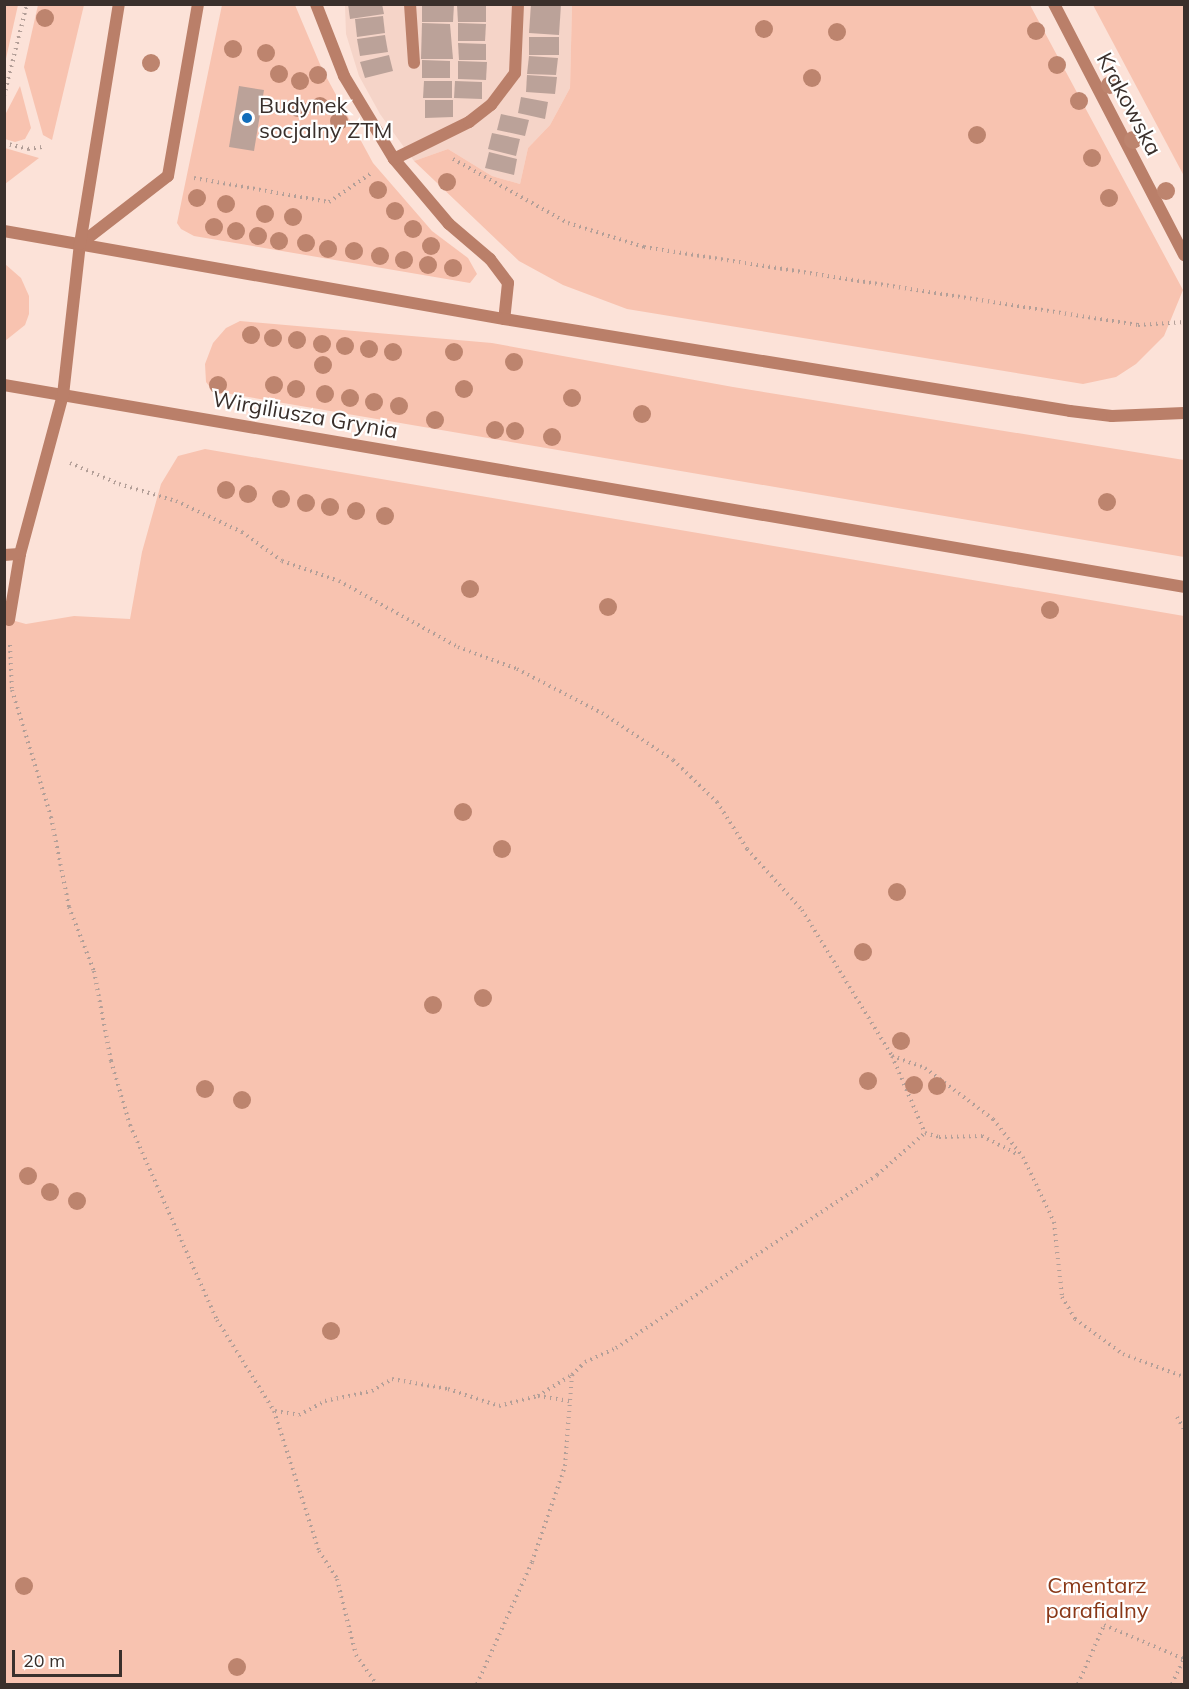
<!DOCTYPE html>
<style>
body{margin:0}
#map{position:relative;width:1189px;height:1689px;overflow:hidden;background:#fce2d8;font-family:Mulish,sans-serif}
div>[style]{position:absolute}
.built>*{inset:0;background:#f5d4c8}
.green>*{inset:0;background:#f8c3b0}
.building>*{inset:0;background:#bba299}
.path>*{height:4px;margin-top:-2px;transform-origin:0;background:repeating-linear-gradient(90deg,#b39f98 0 1.5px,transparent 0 6px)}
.lane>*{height:12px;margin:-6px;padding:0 6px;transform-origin:6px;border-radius:6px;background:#ba7f69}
.street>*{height:12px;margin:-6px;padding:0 6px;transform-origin:6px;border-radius:6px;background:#ba7f69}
.trees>*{width:18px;height:18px;margin:-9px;border-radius:50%;background:#bd846e}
.dots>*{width:16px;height:16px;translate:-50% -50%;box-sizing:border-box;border:3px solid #fff;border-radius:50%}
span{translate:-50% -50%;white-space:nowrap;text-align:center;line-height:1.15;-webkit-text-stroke:4.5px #fff;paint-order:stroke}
.street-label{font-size:22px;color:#3a302c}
.poi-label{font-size:22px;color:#3a302c}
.left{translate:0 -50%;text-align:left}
.park-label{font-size:22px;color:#893818}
.frame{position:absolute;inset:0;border:6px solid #3a302c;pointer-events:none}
.scale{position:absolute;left:12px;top:1650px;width:110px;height:27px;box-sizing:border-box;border:3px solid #3a302c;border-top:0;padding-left:8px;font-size:18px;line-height:21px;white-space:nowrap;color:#3a302c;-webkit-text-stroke:4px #fff;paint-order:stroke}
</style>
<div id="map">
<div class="built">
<div style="clip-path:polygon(345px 5px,572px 5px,570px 88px,550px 125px,528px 148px,520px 184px,492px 176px,448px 149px,414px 161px,380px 114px,359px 76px,346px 34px)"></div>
</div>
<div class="green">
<div style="clip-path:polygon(5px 4px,18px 5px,5px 63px,4px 5px)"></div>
<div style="clip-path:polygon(38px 5px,84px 5px,52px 140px,43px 135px,24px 67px)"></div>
<div style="clip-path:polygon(222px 5px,295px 5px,322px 69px,373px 163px,432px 231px,468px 258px,477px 274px,470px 283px,194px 236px,181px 229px,177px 223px)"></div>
<div style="clip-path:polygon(572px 5px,1030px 5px,1183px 290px,1164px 336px,1136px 364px,1116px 377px,1083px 384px,627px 309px,563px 285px,519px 261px,414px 161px,448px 149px,492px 176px,520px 184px,528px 148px,550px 125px,570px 88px)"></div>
<div style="clip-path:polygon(1093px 5px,1184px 5px,1184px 176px)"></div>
<div style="clip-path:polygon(20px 86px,31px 128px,25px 139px,15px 142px,5px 139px,5px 115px)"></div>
<div style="clip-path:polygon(5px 148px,39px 158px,5px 184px)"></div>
<div style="clip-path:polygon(5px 264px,21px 278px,29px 296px,29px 314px,25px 325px,5px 341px)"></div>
<div style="clip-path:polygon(240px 321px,492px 343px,733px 387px,1184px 460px,1184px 557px,213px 391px,206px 382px,205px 364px,213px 343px,226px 328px)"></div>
<div style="clip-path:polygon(205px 449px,1184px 616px,1184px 1684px,5px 1684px,4px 618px,26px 624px,74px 616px,130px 619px,142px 552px,161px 484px,178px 456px)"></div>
</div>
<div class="building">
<div style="clip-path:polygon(348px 4px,382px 4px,384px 14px,350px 19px)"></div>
<div style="clip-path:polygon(422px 4px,454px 4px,453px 22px,422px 22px)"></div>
<div style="clip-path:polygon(531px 4px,561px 4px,559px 35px,529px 33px)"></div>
<div style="clip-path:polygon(457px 5px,486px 5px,486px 22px,458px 22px)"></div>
<div style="clip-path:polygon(383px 16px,385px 33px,357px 37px,355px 19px)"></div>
<div style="clip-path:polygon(422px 23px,450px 24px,453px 59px,421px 59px)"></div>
<div style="clip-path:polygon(458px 23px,486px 24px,485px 41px,458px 41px)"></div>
<div style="clip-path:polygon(385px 35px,388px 52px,360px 56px,357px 39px)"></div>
<div style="clip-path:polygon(529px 37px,559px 37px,559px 55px,529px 55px)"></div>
<div style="clip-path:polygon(458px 43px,486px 44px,486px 60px,459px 60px)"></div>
<div style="clip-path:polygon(389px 55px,393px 71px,365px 78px,360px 62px)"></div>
<div style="clip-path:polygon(529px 56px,558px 58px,556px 75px,527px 74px)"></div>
<div style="clip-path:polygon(422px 60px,450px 61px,450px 78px,422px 78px)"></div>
<div style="clip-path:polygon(458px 61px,487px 62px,486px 80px,458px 79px)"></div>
<div style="clip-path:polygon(527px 75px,557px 77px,555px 94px,526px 92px)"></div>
<div style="clip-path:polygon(424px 81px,452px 81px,452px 98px,423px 98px)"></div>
<div style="clip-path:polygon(455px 81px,482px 82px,482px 99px,454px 98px)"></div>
<div style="clip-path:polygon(239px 86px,264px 90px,254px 151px,229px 147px)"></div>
<div style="clip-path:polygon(521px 97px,548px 102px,545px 119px,518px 113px)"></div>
<div style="clip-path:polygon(425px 100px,453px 100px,453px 117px,425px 118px)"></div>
<div style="clip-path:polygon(501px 114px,529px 120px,525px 136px,497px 130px)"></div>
<div style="clip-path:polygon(492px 133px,520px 139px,516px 156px,488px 149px)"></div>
<div style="clip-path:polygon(489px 152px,517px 159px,514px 175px,485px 168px)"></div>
</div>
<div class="path">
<div style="left:4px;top:96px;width:95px;rotate:-76deg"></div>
<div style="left:4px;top:143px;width:25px;rotate:14deg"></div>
<div style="left:28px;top:149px;width:14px;rotate:-8deg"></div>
<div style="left:453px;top:159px;width:132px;rotate:29.1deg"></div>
<div style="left:568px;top:223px;width:80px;rotate:17.5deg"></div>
<div style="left:644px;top:247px;width:500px;rotate:8.97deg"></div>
<div style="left:1138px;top:325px;width:46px;rotate:-3.7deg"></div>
<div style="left:194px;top:178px;width:137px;rotate:10.1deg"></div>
<div style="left:329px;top:202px;width:53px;rotate:-34.3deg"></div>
<div style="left:70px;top:463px;width:53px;rotate:23.2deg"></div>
<div style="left:119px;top:484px;width:59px;rotate:16.6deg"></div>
<div style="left:176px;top:501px;width:73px;rotate:25.2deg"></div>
<div style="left:242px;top:532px;width:49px;rotate:35.9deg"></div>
<div style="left:282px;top:561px;width:60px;rotate:19.3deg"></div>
<div style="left:339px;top:581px;width:136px;rotate:29deg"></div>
<div style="left:458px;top:647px;width:63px;rotate:20.4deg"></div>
<div style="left:517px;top:669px;width:96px;rotate:27.4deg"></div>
<div style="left:602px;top:713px;width:85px;rotate:33.5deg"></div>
<div style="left:673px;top:760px;width:61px;rotate:43.7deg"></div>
<div style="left:717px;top:802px;width:56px;rotate:57.4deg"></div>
<div style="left:747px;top:849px;width:82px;rotate:48deg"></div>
<div style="left:802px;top:910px;width:172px;rotate:58.3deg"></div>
<div style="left:892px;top:1056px;width:35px;rotate:20deg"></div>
<div style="left:925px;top:1068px;width:85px;rotate:36.9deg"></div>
<div style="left:993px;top:1119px;width:48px;rotate:51.7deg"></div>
<div style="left:1023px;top:1157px;width:72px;rotate:64.5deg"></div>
<div style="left:1054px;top:1222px;width:75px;rotate:83.9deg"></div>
<div style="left:1062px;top:1297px;width:26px;rotate:59deg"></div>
<div style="left:1075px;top:1319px;width:59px;rotate:36.1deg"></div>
<div style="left:1123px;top:1354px;width:65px;rotate:20.7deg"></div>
<div style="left:10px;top:645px;width:45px;rotate:87.5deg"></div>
<div style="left:12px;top:690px;width:133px;rotate:72.9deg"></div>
<div style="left:51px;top:817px;width:92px;rotate:78.7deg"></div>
<div style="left:69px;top:907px;width:69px;rotate:68.7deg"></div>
<div style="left:94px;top:971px;width:92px;rotate:79.3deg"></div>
<div style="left:111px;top:1061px;width:67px;rotate:73.5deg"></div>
<div style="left:130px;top:1125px;width:214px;rotate:66deg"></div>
<div style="left:217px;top:1320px;width:107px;rotate:57.9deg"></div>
<div style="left:274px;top:1411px;width:147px;rotate:72.2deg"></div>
<div style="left:319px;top:1551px;width:33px;rotate:57deg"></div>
<div style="left:337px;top:1579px;width:78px;rotate:76deg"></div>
<div style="left:356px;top:1655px;width:35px;rotate:55deg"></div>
<div style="left:892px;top:1056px;width:84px;rotate:66.8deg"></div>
<div style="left:925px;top:1133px;width:15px;rotate:16deg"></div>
<div style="left:939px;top:1137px;width:43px;rotate:-1.3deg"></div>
<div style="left:982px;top:1136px;width:42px;rotate:27.2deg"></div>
<div style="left:538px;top:1396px;width:32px;rotate:9deg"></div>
<div style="left:275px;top:1411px;width:24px;rotate:9deg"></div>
<div style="left:299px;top:1415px;width:30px;rotate:-28deg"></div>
<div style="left:325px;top:1401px;width:48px;rotate:-12deg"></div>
<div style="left:372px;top:1391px;width:23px;rotate:-31deg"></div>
<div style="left:392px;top:1379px;width:57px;rotate:10.1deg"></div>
<div style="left:448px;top:1389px;width:54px;rotate:18.4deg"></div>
<div style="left:499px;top:1406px;width:40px;rotate:-14.4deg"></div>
<div style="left:538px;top:1396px;width:40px;rotate:-32deg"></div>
<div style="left:1177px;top:1417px;width:14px;rotate:60deg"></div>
<div style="left:477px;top:1684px;width:134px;rotate:-65.7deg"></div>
<div style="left:532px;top:1562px;width:102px;rotate:-71deg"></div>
<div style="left:565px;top:1466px;width:91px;rotate:-85.6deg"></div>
<div style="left:572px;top:1375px;width:18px;rotate:-45deg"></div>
<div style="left:585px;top:1362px;width:34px;rotate:-24deg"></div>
<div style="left:616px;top:1348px;width:313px;rotate:-33.5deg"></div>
<div style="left:877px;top:1175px;width:64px;rotate:-41.2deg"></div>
<div style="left:1078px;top:1684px;width:64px;rotate:-66.2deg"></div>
<div style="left:1104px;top:1625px;width:87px;rotate:23deg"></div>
<div style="left:1172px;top:1684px;width:29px;rotate:-65deg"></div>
</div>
<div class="lane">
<div style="left:316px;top:4px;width:77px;rotate:68.7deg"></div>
<div style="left:344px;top:76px;width:97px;rotate:58.9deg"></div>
<div style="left:394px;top:159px;width:85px;rotate:49.8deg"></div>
<div style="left:449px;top:224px;width:54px;rotate:40.5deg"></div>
<div style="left:490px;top:259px;width:30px;rotate:53deg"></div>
<div style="left:508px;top:283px;width:36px;rotate:96deg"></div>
<div style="left:410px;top:4px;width:59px;rotate:86.1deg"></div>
<div style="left:394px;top:159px;width:84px;rotate:-26.3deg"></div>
<div style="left:469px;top:122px;width:28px;rotate:-38deg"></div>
<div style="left:491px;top:105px;width:40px;rotate:-53deg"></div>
<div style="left:515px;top:73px;width:69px;rotate:-87.5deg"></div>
<div style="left:80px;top:244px;width:111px;rotate:-37.7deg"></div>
<div style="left:168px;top:176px;width:175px;rotate:-80.1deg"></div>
<div style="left:9px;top:620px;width:67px;rotate:-80.5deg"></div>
<div style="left:20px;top:554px;width:165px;rotate:-74.9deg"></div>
</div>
<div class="street">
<div style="left:1054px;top:4px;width:283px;rotate:62.6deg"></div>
<div style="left:4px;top:231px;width:508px;rotate:9.98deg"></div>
<div style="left:504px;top:319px;width:573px;rotate:9.23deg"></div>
<div style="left:1070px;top:411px;width:42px;rotate:6.8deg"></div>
<div style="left:1112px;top:416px;width:72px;rotate:-2.4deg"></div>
<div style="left:4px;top:385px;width:1197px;rotate:9.71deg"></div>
<div style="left:63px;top:395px;width:152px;rotate:-83.6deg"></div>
<div style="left:80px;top:244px;width:243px;rotate:-80.8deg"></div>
<div style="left:4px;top:555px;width:16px;rotate:-4deg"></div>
</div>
<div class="trees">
<div style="left:45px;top:18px"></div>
<div style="left:764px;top:29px"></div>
<div style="left:1036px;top:31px"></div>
<div style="left:837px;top:32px"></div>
<div style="left:233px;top:49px"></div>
<div style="left:266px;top:53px"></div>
<div style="left:151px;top:63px"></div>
<div style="left:1057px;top:65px"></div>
<div style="left:279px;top:74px"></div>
<div style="left:318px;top:75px"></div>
<div style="left:812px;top:78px"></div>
<div style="left:300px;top:81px"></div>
<div style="left:1110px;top:85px"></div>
<div style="left:1079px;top:101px"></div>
<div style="left:320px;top:106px"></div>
<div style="left:298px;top:108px"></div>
<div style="left:339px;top:121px"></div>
<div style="left:977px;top:135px"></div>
<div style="left:1133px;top:140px"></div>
<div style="left:1092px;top:158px"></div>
<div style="left:447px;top:182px"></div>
<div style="left:378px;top:190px"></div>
<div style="left:1166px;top:191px"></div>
<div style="left:197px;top:198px"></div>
<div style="left:1109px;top:198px"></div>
<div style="left:226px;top:204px"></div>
<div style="left:395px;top:211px"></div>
<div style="left:265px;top:214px"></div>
<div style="left:293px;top:217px"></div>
<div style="left:214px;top:227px"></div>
<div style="left:413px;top:229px"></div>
<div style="left:236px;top:231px"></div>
<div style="left:258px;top:236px"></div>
<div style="left:279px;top:241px"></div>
<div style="left:306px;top:243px"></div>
<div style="left:431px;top:246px"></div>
<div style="left:328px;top:249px"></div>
<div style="left:354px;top:251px"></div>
<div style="left:380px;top:256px"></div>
<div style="left:404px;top:260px"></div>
<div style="left:428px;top:265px"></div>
<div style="left:453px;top:268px"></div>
<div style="left:251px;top:335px"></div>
<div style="left:273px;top:338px"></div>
<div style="left:297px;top:340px"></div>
<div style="left:322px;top:344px"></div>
<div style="left:345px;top:346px"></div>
<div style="left:369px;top:349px"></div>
<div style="left:393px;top:352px"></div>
<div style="left:454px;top:352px"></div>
<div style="left:514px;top:362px"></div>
<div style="left:323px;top:365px"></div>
<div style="left:218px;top:385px"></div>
<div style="left:274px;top:385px"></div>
<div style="left:296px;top:389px"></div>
<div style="left:464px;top:389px"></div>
<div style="left:325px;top:394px"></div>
<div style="left:350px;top:398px"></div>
<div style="left:572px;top:398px"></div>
<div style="left:374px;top:402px"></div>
<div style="left:399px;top:406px"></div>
<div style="left:642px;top:414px"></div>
<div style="left:435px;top:420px"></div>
<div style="left:495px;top:430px"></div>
<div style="left:515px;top:431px"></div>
<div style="left:552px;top:437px"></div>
<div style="left:226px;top:490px"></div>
<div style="left:248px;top:494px"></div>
<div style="left:281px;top:499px"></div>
<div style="left:1107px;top:502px"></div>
<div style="left:306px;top:503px"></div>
<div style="left:330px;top:507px"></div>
<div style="left:356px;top:511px"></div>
<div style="left:385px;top:516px"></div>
<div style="left:470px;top:589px"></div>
<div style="left:608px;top:607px"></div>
<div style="left:1050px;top:610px"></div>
<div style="left:463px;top:812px"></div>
<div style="left:502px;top:849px"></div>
<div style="left:897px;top:892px"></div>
<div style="left:863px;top:952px"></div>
<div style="left:483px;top:998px"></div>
<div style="left:433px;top:1005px"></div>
<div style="left:901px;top:1041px"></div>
<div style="left:868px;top:1081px"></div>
<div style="left:914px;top:1085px"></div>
<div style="left:937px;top:1086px"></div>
<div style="left:205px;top:1089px"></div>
<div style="left:242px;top:1100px"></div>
<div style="left:28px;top:1176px"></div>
<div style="left:50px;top:1192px"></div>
<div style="left:77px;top:1201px"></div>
<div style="left:331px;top:1331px"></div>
<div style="left:24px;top:1586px"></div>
<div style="left:237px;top:1667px"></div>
</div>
<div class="dots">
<div style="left:247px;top:118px;background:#126dba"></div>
</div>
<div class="street-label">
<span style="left:1129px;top:104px;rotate:62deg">Krakowska</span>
<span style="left:305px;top:415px;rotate:10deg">Wirgiliusza Grynia</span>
</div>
<div class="poi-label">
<span class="left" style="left:259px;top:118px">Budynek<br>socjalny ZTM</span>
</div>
<div class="park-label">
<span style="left:1097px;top:1598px">Cmentarz<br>parafialny</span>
</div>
<div class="frame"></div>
<div class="scale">20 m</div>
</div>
